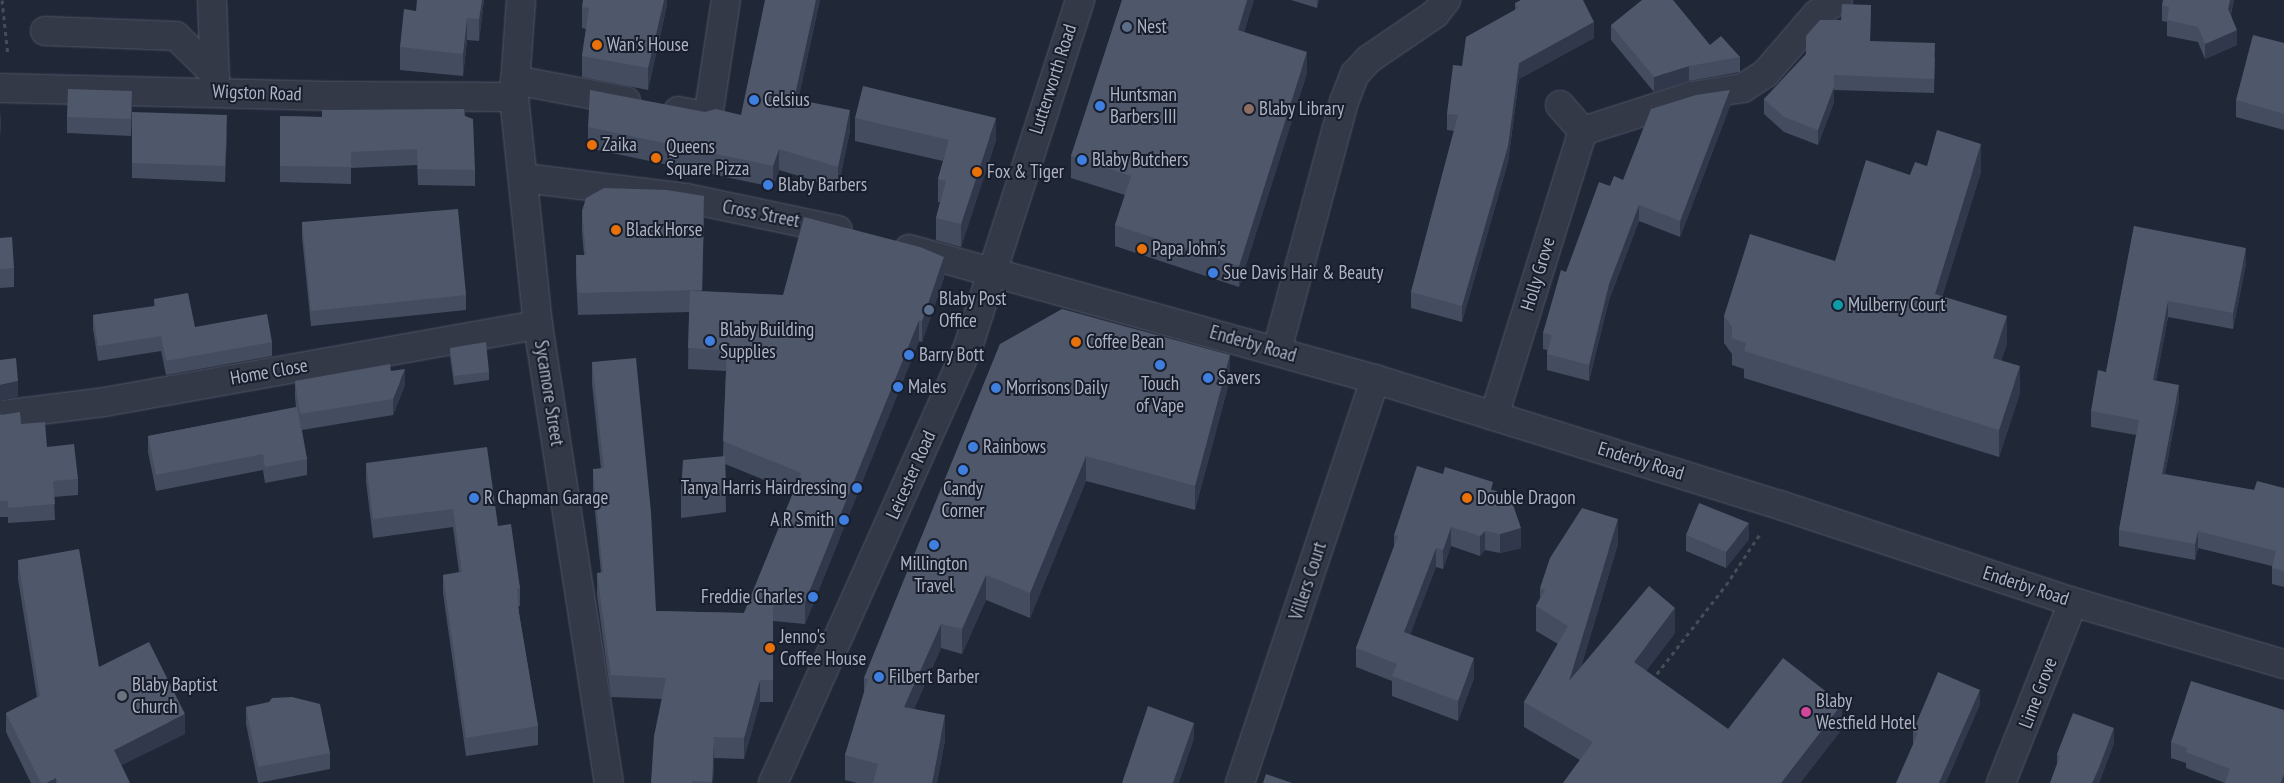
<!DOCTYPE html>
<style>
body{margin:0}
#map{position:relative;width:2284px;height:783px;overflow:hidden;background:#202737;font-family:"PT Sans Narrow",sans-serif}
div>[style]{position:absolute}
.path>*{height:3px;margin-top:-1.5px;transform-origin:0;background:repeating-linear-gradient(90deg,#405056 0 4px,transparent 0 8px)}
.roads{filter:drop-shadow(0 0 1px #515666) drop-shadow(0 0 1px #515666)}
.minor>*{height:28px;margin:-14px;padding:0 14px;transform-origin:14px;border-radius:14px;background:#343948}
.wall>*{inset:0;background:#444c60}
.shaded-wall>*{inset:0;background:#31384b}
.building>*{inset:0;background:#4f576b}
.dots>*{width:14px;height:14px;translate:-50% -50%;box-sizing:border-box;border:2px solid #191e2c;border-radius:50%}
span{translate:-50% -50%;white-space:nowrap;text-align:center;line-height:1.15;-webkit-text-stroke:4px #191e2c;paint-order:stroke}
.poi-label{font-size:19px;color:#aeb3c5}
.left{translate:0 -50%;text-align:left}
.right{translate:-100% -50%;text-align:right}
.street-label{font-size:19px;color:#aeb3c5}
</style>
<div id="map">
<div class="path">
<div style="left:2px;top:0;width:56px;rotate:83.9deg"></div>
<div style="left:1652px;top:680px;width:120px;rotate:-52.1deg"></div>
<div style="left:1726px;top:585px;width:61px;rotate:-56.3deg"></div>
</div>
<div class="roads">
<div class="minor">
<div style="left:212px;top:0;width:83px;rotate:87.9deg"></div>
<div style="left:521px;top:0;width:97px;rotate:94.1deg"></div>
<div style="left:514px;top:97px;width:229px;rotate:84deg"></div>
<div style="left:538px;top:325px;width:463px;rotate:81.2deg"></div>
<div style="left:45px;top:31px;width:131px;rotate:2.2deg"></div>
<div style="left:176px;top:36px;width:54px;rotate:44.3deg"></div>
<div style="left:515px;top:80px;width:113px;rotate:10.7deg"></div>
<div style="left:0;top:88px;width:331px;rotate:1.4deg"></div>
<div style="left:331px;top:96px;width:183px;rotate:0.3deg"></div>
<div style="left:1560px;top:105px;width:35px;rotate:49deg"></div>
<div style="left:678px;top:111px;width:31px;rotate:11deg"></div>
<div style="left:708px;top:117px;width:118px;rotate:-81.3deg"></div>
<div style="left:1583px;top:131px;width:114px;rotate:-17.8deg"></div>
<div style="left:1692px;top:96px;width:52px;rotate:-8.9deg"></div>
<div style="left:1743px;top:88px;width:27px;rotate:-33deg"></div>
<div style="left:1766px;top:73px;width:78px;rotate:-49.2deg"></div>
<div style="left:1817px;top:14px;width:25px;rotate:-34deg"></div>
<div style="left:524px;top:178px;width:163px;rotate:7deg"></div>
<div style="left:686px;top:198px;width:155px;rotate:11.9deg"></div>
<div style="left:909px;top:249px;width:484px;rotate:15.6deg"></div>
<div style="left:1375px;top:379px;width:424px;rotate:17.3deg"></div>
<div style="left:1780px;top:505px;width:309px;rotate:18.3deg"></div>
<div style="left:2073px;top:602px;width:220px;rotate:16.4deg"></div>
<div style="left:1277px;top:350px;width:257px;rotate:-74.9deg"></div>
<div style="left:1344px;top:102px;width:30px;rotate:-69deg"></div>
<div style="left:1355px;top:74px;width:21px;rotate:-47deg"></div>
<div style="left:1369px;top:59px;width:80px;rotate:-34.3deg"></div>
<div style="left:1435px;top:14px;width:18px;rotate:-52deg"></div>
<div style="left:0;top:415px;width:105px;rotate:-7.1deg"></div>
<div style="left:104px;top:402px;width:441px;rotate:-10.1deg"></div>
<div style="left:1494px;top:416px;width:299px;rotate:-72.7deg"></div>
<div style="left:773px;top:783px;width:478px;rotate:-65.9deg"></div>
<div style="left:968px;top:347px;width:365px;rotate:-72.1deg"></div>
<div style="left:1240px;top:783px;width:426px;rotate:-71.5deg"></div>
<div style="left:2001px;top:783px;width:195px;rotate:-68.3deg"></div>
</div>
</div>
<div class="wall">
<div style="clip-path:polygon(484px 0,479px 41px,467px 40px,463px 76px,400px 70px,400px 47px,416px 11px)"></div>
<div style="clip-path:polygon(667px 0,667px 5px,648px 90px,582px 77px,582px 56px,586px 29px,582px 28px,582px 7px)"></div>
<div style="clip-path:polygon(820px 0,798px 100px,850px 131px,838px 188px,779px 170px,773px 187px,588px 148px,588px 127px,705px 112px,741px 115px)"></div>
<div style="clip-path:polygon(1122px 0,1254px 0,1244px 32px,1307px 73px,1239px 287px,1115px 246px,1115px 225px,1125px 195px,1071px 178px,1071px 156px)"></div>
<div style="clip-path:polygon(1291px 0,1319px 0,1317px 8px)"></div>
<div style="clip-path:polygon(2234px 0,2231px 14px,2237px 45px,2205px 59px,2198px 42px,2167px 36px,2167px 22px,2162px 21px,2162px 5px)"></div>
<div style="clip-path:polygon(1515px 3px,1594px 38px,1519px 79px,1508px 162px,1462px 322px,1411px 308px,1411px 292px,1454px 131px,1447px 130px,1447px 114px,1462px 66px,1515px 10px)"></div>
<div style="clip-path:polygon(1871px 5px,1870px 41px,1935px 58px,1934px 93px,1834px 90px,1834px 102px,1818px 145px,1784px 132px,1764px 114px,1764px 99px)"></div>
<div style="clip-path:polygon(1611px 25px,1710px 45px,1740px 57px,1740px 72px,1689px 81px,1654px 92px,1611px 40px)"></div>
<div style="clip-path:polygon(2284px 43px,2284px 130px,2236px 117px,2236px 100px)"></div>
<div style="clip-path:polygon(1730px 106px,1680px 237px,1639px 221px,1609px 300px,1589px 381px,1547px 370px,1547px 350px,1543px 349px,1543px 333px,1566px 272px,1610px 186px,1623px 180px)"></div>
<div style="clip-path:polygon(132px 107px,131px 136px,67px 133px,67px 117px)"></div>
<div style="clip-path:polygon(132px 112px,227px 131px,225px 182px,132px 178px)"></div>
<div style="clip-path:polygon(280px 116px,322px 117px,465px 116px,475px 170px,475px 186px,418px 185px,417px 165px,351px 168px,351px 184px,280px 182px)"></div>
<div style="clip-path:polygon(855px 118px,996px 140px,961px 247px,936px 240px,936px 218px,940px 202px,938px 202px,938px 179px,943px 161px,855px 141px)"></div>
<div style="clip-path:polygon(1927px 166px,1981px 172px,1942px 297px,2007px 344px,2001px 360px,2020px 393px,1999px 457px,1744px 378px,1744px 369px,1732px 365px,1732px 354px,1724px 343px,1724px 316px,1835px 261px,1910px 175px)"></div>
<div style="clip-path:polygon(582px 211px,704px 218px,702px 291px,783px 295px,944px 278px,922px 342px,919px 341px,805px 624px,773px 621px,773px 702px,760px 702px,744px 759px,714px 758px,713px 783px,651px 783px,662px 699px,611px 697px,597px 595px,597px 573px,601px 573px,593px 491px,593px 469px,601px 469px,592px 384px,592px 362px,656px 611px,744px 613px,794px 492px,725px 464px,726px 512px,681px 518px,681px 495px,723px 457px,726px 371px,688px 369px,689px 312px,578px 315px,576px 277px,576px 255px,584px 255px,582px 232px)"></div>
<div style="clip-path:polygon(302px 222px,466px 295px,466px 310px,311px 326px,302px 237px)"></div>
<div style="clip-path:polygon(2134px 226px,2246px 264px,2233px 329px,2168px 317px,2156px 381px,2179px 401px,2165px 474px,2254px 490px,2284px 488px,2284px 587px,2272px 584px,2272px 566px,2198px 548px,2195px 560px,2119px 546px,2119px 530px,2136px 435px,2091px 427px,2091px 411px,2106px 372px)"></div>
<div style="clip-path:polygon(0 238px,14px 268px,14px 287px,0 288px)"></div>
<div style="clip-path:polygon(154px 299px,195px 327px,272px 342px,272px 356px,166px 375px,161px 351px,98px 361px,93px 329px,93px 315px,154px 306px)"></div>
<div style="clip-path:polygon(1000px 344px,1230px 379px,1195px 510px,1086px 481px,1030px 618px,986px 600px,962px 654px,941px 648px,914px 709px,945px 740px,937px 783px,857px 783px,845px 780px,845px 755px,864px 693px,864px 678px)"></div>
<div style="clip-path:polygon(450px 348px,489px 372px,489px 380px,454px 385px,450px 356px)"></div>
<div style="clip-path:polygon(391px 371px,405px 385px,393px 415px,302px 430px,307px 459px,307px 475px,265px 483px,263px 470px,156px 491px,148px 452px,148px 436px,296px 407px,295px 397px,295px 381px)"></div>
<div style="clip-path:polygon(0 414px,21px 424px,47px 447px,78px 479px,78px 495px,54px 497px,55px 520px,8px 523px,8px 517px,0 517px)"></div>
<div style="clip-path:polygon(366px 463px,498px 526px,520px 588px,520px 606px,518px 606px,519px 613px,538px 726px,538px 745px,466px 756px,443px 593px,443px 575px,459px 572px,453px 527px,373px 538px,366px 482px)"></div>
<div style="clip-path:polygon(1493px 490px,1521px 548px,1500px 553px,1485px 550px,1480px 556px,1451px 546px,1443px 569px,1436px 567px,1410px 634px,1474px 678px,1458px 721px,1392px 696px,1392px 681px,1356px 667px,1356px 648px,1394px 546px,1394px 535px)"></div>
<div style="clip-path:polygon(1686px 535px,1749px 539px,1726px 568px,1686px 551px)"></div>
<div style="clip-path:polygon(1618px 544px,1581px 667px,1675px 633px,1646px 671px,1728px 729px,1842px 729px,1800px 783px,1563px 783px,1580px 760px,1524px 727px,1524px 702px,1558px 644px,1536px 631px,1536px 606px,1540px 598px,1540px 588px)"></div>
<div style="clip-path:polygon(18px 560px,99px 667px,185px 734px,121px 765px,130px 783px,31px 783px,6px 732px,6px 713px,37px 697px,18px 579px)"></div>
<div style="clip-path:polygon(1980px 705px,1913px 744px,1913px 731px)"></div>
<div style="clip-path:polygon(246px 707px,330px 753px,330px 769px,258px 783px,246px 724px)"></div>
<div style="clip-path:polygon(2284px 710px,2225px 783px,2186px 768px,2186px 763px,2171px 758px,2171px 742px)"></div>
<div style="clip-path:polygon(2114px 743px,2099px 783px,2050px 783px,2057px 764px,2057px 754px)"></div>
</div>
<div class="shaded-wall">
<div style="clip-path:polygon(482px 0,484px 0,479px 41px,479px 19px)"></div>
<div style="clip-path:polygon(664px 0,667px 0,667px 5px,648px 90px,648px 68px)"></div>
<div style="clip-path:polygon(816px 0,820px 0,794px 120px,794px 99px)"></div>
<div style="clip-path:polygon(1247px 0,1254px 0,1238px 51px,1238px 30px)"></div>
<div style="clip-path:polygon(1317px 0,1319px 0,1317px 8px)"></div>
<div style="clip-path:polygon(2230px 0,2234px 0,2228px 24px,2228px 9px)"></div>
<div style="clip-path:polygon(467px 18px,467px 40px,463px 76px,463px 54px)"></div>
<div style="clip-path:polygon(1594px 22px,1594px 38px,1519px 79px,1508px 162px,1462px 322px,1462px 306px,1519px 63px)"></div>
<div style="clip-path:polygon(2237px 30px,2237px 45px,2205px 59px,2205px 44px)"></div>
<div style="clip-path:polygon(1307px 52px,1307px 73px,1239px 287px,1239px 266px)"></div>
<div style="clip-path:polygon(1689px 66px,1689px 81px,1654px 92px,1654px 77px)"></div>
<div style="clip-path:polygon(1834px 75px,1834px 102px,1818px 145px,1818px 130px)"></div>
<div style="clip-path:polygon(1730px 90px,1730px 106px,1680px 237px,1680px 221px)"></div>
<div style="clip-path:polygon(132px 91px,132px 107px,131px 136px,131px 119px)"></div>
<div style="clip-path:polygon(1px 109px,1px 128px,0 138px,0 119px)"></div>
<div style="clip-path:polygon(850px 110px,850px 131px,838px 188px,838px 167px)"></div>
<div style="clip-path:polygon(227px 115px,227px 131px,225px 182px,225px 166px)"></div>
<div style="clip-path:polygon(996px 118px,996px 140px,961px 247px,961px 224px)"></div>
<div style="clip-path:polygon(1981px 144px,1981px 172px,1935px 321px,1935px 294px)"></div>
<div style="clip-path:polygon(779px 149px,779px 170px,773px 187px,773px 166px)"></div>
<div style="clip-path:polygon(704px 196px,704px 218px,702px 312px,702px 290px)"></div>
<div style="clip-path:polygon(1639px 205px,1639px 221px,1609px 300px,1589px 381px,1589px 365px,1609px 284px)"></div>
<div style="clip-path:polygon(2246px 248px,2246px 264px,2233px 329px,2233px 313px)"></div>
<div style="clip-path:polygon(944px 257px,944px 278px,922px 342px,922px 321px)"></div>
<div style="clip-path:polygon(2168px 301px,2168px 317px,2153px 396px,2153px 380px)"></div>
<div style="clip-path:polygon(2007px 316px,2007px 344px,1993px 385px,1993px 358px)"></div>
<div style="clip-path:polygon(919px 320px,919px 341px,805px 624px,805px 602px)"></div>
<div style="clip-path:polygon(1230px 355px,1230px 379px,1195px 510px,1195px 486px)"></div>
<div style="clip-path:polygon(2020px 366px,2020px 393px,1999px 457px,1999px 430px)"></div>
<div style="clip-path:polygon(405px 369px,405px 385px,393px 415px,393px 399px)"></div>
<div style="clip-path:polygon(18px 381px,18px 397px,0 401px,0 385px)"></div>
<div style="clip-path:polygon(2179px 385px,2179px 401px,2162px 490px,2162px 474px)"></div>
<div style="clip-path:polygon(1086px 456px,1086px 481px,1030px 618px,1030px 593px)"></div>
<div style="clip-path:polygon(1618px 519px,1618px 544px,1569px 706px,1569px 681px)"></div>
<div style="clip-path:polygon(1749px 523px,1749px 539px,1726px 568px,1726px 552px)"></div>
<div style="clip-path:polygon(1451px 527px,1451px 546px,1443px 569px,1443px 550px)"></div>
<div style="clip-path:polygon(1521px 528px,1521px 548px,1500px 553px,1500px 534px)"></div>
<div style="clip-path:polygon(1485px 531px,1485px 550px,1480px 556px,1480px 536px)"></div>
<div style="clip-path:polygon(2198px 531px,2198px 548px,2195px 560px,2195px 544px)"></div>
<div style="clip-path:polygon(1436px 548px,1436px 567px,1404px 651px,1404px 632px)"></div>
<div style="clip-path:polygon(986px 575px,986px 600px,962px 654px,962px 629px)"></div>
<div style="clip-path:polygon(1675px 608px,1675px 633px,1634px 687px,1634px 662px)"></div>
<div style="clip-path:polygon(941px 624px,941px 648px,904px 732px,904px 707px)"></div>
<div style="clip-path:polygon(1474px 658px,1474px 678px,1458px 721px,1458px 701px)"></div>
<div style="clip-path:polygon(760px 680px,760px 702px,744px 759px,744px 738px)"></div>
<div style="clip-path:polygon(1980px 690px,1980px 705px,1946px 783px,1939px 783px)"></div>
<div style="clip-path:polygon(1842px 704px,1842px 729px,1800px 783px,1781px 783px)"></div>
<div style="clip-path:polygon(185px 714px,185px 734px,114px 769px,114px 750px)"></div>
<div style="clip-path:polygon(945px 715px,945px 740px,937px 783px,932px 783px)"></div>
<div style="clip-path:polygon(1194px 723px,1194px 739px,1179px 783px,1173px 783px)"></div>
<div style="clip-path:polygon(2114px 728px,2114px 743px,2099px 783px,2092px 783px)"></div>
<div style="clip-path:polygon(714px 737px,714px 758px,713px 783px,712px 783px)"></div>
<div style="clip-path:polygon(2284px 774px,2284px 783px,2281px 783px)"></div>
<div style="clip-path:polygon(56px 778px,56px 783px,46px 783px)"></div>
</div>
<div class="building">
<div style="clip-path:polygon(417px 0,482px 0,479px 19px,467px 18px,463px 54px,400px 47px,404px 9px,416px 11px)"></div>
<div style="clip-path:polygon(583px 0,664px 0,648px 68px,582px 56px,589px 8px,582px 7px)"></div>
<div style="clip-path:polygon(765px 0,816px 0,794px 99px,850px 110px,838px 167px,779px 149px,773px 166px,588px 127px,590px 90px,705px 112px,716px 109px,741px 115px)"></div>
<div style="clip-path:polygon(1122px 0,1247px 0,1238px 30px,1307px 52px,1239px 266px,1115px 225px,1131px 176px,1071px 156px)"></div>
<div style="clip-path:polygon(1521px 0,1583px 0,1594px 22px,1519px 63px,1508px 146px,1462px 306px,1411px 292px,1458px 115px,1447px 114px,1453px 65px,1462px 66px,1466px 37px,1518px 8px,1515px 3px)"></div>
<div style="clip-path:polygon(1642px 0,1673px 0,1710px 45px,1721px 36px,1740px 57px,1689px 66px,1654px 77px,1611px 25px)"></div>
<div style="clip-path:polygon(2163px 0,2230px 0,2228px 9px,2237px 30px,2205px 44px,2198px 27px,2167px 20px,2169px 7px,2162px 5px)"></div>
<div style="clip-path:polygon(1842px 4px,1871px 5px,1870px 41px,1935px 43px,1934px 79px,1834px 75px,1834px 87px,1818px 130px,1784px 117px,1764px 99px,1806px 54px,1806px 36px,1820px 20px,1841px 20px)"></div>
<div style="clip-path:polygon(2253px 35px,2284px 43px,2284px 114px,2236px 100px)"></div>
<div style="clip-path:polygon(863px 86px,996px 118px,961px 224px,936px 218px,946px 181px,938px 179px,949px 140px,855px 118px)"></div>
<div style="clip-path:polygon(68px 89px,132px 91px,131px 119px,67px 117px)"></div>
<div style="clip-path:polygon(1730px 90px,1680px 221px,1639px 205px,1609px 284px,1589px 365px,1547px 354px,1552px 335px,1543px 333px,1561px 270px,1566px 272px,1599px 182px,1610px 186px,1614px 176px,1623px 180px,1651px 109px,1696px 95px)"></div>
<div style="clip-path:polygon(464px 109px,465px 116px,473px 119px,475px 170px,418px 169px,417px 149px,351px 152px,351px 167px,280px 166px,280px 116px,322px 117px,322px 110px)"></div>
<div style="clip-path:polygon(132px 112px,227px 115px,225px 166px,132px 163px)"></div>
<div style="clip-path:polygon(1937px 130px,1981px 144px,1935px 294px,2007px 316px,1993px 358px,2020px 366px,1999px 430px,1744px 351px,1746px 343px,1732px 338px,1732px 327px,1724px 316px,1750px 234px,1835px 261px,1866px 160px,1910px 175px,1915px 162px,1927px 166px)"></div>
<div style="clip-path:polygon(604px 188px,667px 190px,704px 196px,702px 290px,578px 293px,576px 255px,586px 255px,582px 211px,586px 198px)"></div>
<div style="clip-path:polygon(458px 209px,466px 295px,311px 311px,302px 222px)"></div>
<div style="clip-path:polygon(804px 217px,920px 247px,944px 257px,922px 321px,919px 320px,805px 602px,773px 599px,773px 680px,760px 680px,744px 738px,714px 737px,712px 782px,692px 781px,692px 783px,651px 783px,654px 736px,666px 678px,611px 675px,597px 573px,603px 572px,593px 469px,604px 468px,592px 362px,636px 358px,651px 512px,656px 611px,744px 613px,801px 473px,723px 441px,727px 350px,688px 348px,690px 291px,783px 295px)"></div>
<div style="clip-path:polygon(2134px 226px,2246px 248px,2233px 313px,2168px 301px,2153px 380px,2179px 385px,2162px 474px,2254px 490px,2257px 481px,2284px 488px,2284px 571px,2272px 568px,2276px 551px,2198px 531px,2195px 544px,2119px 530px,2139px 420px,2091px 411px,2098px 370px,2106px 372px)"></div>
<div style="clip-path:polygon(12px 237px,14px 268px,0 269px,0 238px)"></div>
<div style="clip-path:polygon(188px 293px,195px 327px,267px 314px,272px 342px,166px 361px,161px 336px,98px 346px,93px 315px,156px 306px,154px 299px)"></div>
<div style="clip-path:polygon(1062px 309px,1230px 355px,1195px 486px,1086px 456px,1030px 593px,986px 575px,962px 629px,941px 624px,904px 707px,945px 715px,932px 783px,873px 783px,878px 764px,845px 755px,868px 679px,864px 678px,1000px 344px)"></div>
<div style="clip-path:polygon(486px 342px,489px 372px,454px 376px,450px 348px)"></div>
<div style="clip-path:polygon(16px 358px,18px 381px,0 385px,0 360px)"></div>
<div style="clip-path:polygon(390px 364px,391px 371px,405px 369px,393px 399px,300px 414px,295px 381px)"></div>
<div style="clip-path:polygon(297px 407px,307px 459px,265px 467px,263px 454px,156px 475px,148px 436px)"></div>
<div style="clip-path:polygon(20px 412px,21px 424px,45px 422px,47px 447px,74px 444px,78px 479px,53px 481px,55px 504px,8px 508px,8px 501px,0 501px,0 414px,1px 415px)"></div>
<div style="clip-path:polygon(487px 447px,498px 526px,511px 524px,520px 588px,517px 588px,519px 613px,538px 726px,466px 738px,443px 575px,462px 572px,453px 509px,373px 519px,366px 463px)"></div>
<div style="clip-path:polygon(725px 456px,726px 489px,681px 495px,683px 460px)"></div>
<div style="clip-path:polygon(1417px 466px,1443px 474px,1445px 467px,1493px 482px,1491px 490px,1497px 491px,1495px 496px,1512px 502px,1521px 528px,1500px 534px,1485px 531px,1480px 536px,1451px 527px,1443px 550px,1436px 548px,1404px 632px,1474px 658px,1458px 701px,1392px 676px,1397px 664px,1356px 648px,1398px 536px,1394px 535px)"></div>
<div style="clip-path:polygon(1699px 503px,1749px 523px,1726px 552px,1686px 535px)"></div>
<div style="clip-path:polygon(1582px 508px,1618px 519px,1569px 681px,1649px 586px,1675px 608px,1634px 662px,1728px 729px,1783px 658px,1842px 704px,1781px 783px,1563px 783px,1593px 742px,1524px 702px,1568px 626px,1536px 606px,1545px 590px,1540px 588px,1550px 558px)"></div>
<div style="clip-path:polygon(79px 549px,99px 667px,149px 642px,185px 714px,114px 750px,130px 783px,58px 783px,56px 778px,46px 783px,41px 783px,6px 713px,40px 696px,18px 560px)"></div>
<div style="clip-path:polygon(1938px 672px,1980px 690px,1939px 783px,1896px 783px,1918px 733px,1913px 731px)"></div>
<div style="clip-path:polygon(2191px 681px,2284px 710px,2284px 774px,2281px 783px,2225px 783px,2230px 769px,2186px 752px,2187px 748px,2171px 742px)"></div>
<div style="clip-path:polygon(292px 697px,320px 704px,330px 753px,258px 767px,246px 707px,269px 702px,272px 698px)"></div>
<div style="clip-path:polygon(1148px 706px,1194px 723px,1173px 783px,1122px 783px)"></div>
<div style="clip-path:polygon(2073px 713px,2114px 728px,2098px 770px,2092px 783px,2050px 783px,2060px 756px,2057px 754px)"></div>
<div style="clip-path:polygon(1266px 774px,1292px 783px,1263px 783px)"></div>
</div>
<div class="dots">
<div style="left:1127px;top:27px;background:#5c6f8a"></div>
<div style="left:597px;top:45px;background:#e8710a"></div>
<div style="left:754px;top:100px;background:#3f7fe0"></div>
<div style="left:1100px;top:106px;background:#3f7fe0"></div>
<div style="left:1249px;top:109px;background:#8d6e63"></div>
<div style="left:592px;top:145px;background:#e8710a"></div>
<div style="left:656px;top:158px;background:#e8710a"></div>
<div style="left:1082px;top:160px;background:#3f7fe0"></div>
<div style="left:977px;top:172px;background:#e8710a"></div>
<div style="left:768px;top:185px;background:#3f7fe0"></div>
<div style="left:616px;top:230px;background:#e8710a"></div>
<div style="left:1142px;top:249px;background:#e8710a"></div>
<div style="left:1213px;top:273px;background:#3f7fe0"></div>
<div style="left:1838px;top:305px;background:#0f9aa8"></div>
<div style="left:929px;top:310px;background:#5c6f8a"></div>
<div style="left:710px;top:341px;background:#3f7fe0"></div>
<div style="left:1076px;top:342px;background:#e8710a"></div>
<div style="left:909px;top:355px;background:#3f7fe0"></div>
<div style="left:1160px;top:365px;background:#3f7fe0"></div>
<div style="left:1208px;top:378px;background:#3f7fe0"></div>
<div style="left:898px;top:387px;background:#3f7fe0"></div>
<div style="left:996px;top:388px;background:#3f7fe0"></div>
<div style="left:973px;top:447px;background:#3f7fe0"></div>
<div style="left:963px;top:470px;background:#3f7fe0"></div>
<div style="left:857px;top:488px;background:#3f7fe0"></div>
<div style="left:474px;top:498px;background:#3f7fe0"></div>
<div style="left:1467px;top:498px;background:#e8710a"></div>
<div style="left:844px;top:520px;background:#3f7fe0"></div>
<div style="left:934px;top:545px;background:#3f7fe0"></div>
<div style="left:813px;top:597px;background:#3f7fe0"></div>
<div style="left:770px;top:648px;background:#e8710a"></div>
<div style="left:879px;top:677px;background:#3f7fe0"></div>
<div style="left:122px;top:696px;background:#6b7280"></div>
<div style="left:1806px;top:712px;background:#d1479c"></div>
</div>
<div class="poi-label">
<span class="left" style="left:1137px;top:27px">Nest</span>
<span class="left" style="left:607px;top:45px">Wan's House</span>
<span class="left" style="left:1110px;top:106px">Huntsman<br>Barbers III</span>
<span class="left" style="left:764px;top:100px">Celsius</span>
<span class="left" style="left:1259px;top:109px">Blaby Library</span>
<span class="left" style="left:602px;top:145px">Zaika</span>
<span class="left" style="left:666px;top:158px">Queens<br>Square Pizza</span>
<span class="left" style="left:1092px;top:160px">Blaby Butchers</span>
<span class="left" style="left:987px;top:172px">Fox &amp; Tiger</span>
<span class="left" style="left:778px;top:185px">Blaby Barbers</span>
<span class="left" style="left:626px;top:230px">Black Horse</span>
<span class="left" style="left:1152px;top:249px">Papa John's</span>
<span class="left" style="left:1223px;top:273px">Sue Davis Hair &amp; Beauty</span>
<span class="left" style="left:939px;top:310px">Blaby Post<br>Office</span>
<span class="left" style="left:1848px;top:305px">Mulberry Court</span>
<span class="left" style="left:720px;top:341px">Blaby Building<br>Supplies</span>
<span class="left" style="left:1086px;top:342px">Coffee Bean</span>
<span class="left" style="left:919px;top:355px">Barry Bott</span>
<span class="left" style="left:1218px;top:378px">Savers</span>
<span style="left:1160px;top:395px">Touch<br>of Vape</span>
<span class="left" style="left:908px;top:387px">Males</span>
<span class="left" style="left:1006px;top:388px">Morrisons Daily</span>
<span class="left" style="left:983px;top:447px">Rainbows</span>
<span class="right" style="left:847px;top:488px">Tanya Harris Hairdressing</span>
<span style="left:963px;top:500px">Candy<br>Corner</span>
<span class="left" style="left:484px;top:498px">R Chapman Garage</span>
<span class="left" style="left:1477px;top:498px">Double Dragon</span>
<span class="right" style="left:834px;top:520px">A R Smith</span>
<span style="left:934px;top:575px">Millington<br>Travel</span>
<span class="right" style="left:803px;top:597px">Freddie Charles</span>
<span class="left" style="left:780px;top:648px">Jenno's<br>Coffee House</span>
<span class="left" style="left:889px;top:677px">Filbert Barber</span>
<span class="left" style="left:132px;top:696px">Blaby Baptist<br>Church</span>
<span class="left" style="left:1816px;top:712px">Blaby<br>Westfield Hotel</span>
</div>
<div class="street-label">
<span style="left:1053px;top:79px;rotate:-72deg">Lutterworth Road</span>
<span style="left:257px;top:93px;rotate:2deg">Wigston Road</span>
<span style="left:761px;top:214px;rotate:11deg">Cross Street</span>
<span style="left:1538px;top:274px;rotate:-73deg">Holly Grove</span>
<span style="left:1253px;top:344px;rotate:16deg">Enderby Road</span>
<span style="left:269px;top:372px;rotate:-10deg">Home Close</span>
<span style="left:549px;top:393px;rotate:81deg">Sycamore Street</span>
<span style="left:1641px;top:461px;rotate:17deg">Enderby Road</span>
<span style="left:911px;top:475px;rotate:-66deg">Leicester Road</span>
<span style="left:1308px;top:581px;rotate:-72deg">Villers Court</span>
<span style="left:2026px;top:586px;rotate:18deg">Enderby Road</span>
<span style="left:2038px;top:693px;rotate:-69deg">Lime Grove</span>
</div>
</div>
